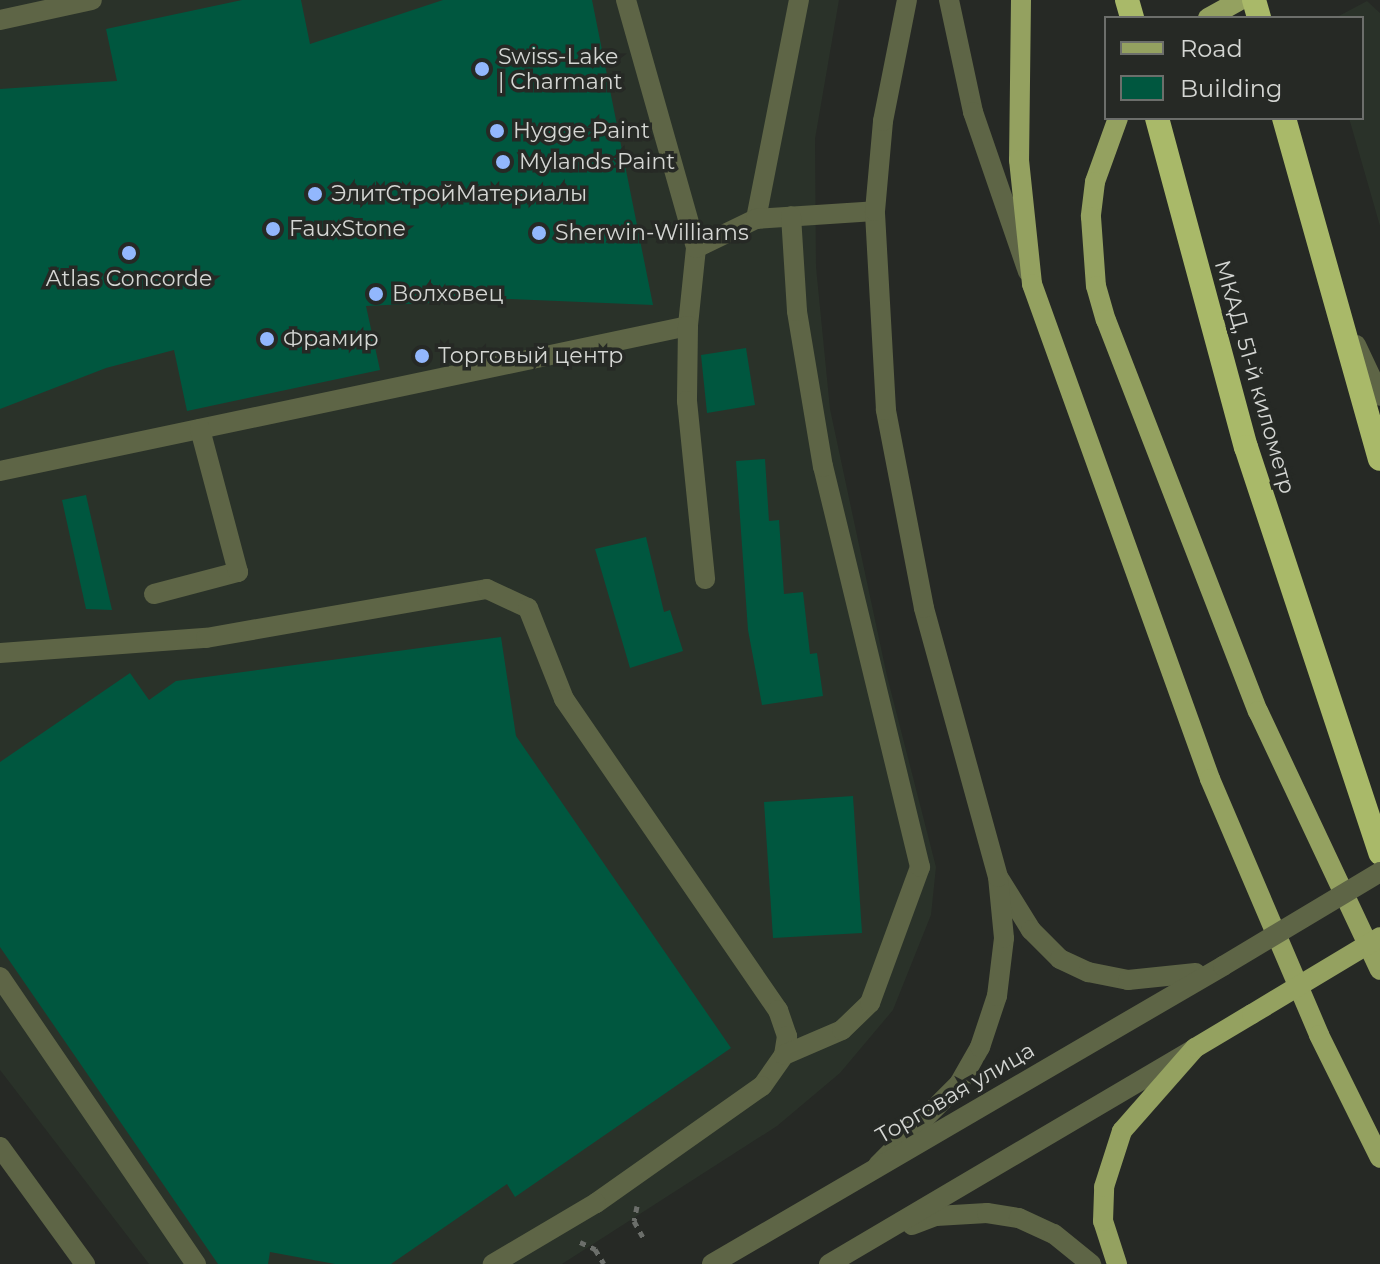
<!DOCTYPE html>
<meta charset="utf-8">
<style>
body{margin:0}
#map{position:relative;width:1380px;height:1264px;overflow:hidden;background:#262925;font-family:Montserrat,sans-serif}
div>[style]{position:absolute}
.built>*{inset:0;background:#2a3229}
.building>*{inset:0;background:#00573f}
.path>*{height:5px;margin-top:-2.5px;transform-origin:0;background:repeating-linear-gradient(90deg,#6b6e6a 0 6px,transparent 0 12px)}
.minor>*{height:20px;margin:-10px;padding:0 10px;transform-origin:10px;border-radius:10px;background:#5e6546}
.major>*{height:20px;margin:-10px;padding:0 10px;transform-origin:10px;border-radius:10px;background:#94a160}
.highway>*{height:24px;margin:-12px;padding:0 12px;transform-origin:12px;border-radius:12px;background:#a9b969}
.minor-bridge>*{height:20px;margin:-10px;padding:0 10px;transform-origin:10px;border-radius:10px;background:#5e6546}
.major-bridge>*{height:20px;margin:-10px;padding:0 10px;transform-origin:10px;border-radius:10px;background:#94a160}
.dots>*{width:22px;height:22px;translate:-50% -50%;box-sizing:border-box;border:4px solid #262925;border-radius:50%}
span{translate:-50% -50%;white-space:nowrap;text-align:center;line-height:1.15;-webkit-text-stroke:7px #262925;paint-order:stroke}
.poi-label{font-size:22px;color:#d4d6d3}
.left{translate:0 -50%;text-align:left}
.street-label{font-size:22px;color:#d4d6d3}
.legend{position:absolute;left:1104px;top:16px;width:260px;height:104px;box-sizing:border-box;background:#262925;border:2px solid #6c6e6b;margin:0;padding:10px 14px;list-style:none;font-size:24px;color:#d4d6d3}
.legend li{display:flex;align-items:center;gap:16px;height:40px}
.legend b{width:40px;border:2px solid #6c6e6b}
</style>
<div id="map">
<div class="built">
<div style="clip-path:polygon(0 0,839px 0,815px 139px,816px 267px,830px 409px,887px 676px,936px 867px,931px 915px,893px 1010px,840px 1073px,777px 1126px,562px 1264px,149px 1264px,0 1070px)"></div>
<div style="clip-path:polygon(1367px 1px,1380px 13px,1380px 226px,1349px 118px,1362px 118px,1362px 18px,1335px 18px)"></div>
</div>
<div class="building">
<div style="clip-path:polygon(242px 0,301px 0,310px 44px,443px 0,592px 0,653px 305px,510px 299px,366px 306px,380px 370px,187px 411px,174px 350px,106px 368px,0 409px,0 89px,117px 81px,106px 29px)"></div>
<div style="clip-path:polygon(746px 348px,755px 405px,707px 413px,701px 355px)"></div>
<div style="clip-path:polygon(765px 459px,769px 521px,779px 520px,784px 594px,803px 592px,810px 654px,817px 653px,823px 696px,762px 705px,748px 630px,736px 461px)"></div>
<div style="clip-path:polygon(86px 495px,112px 610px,86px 609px,62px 500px)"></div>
<div style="clip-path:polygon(646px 537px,664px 612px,670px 610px,683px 651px,630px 668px,595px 549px)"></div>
<div style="clip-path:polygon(501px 637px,516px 736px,731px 1048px,515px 1197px,507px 1184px,391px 1264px,335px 1264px,270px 1252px,268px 1264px,218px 1264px,0 947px,0 762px,130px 673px,149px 700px,176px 681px)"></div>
<div style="clip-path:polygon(853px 796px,862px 933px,773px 938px,764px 802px)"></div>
</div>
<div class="path">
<div style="left:637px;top:1206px;width:15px;rotate:101deg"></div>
<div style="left:634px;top:1221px;width:23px;rotate:61deg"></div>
<div style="left:580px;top:1242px;width:17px;rotate:25deg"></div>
<div style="left:595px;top:1249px;width:17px;rotate:59deg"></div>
</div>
<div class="minor">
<div style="left:626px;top:0;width:258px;rotate:74.2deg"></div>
<div style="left:696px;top:248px;width:78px;rotate:95.9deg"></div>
<div style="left:949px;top:0;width:115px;rotate:77.9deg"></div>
<div style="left:973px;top:112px;width:169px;rotate:71deg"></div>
<div style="left:0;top:20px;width:94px;rotate:-12.3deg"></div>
<div style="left:756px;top:219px;width:223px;rotate:-78.9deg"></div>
<div style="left:696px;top:248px;width:67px;rotate:-25.8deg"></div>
<div style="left:756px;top:219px;width:119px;rotate:-3.8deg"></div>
<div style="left:1356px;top:345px;width:56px;rotate:64.8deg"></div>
<div style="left:0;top:471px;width:703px;rotate:-11.9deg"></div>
<div style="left:688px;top:326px;width:75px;rotate:90.8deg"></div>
<div style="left:687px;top:401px;width:179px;rotate:84.2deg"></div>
<div style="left:154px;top:594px;width:87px;rotate:-14.7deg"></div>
<div style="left:238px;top:572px;width:148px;rotate:-104.9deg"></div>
<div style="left:0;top:653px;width:207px;rotate:-4.2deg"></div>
<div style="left:206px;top:638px;width:285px;rotate:-9.9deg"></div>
<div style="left:487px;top:589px;width:45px;rotate:24.9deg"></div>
<div style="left:528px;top:608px;width:98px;rotate:68.4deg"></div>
<div style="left:564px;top:699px;width:378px;rotate:55.5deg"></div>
<div style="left:778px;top:1010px;width:28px;rotate:71deg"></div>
<div style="left:787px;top:1036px;width:19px;rotate:99deg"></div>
<div style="left:784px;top:1055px;width:38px;rotate:125deg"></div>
<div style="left:762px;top:1086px;width:203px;rotate:144.8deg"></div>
<div style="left:596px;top:1203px;width:120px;rotate:149.4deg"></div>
<div style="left:1000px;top:880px;width:59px;rotate:58.2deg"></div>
<div style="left:1031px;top:930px;width:41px;rotate:45deg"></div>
<div style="left:1060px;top:959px;width:31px;rotate:25deg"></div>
<div style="left:1088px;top:972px;width:41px;rotate:11.3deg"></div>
<div style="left:1128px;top:980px;width:68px;rotate:-5.9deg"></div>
<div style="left:0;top:977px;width:348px;rotate:55.7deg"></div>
<div style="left:784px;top:1055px;width:63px;rotate:-23.3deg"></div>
<div style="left:842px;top:1030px;width:39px;rotate:-44deg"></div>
<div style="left:870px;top:1003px;width:145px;rotate:-69.8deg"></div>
<div style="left:920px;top:867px;width:412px;rotate:-103.6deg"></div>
<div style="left:823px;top:467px;width:158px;rotate:-99.5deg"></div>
<div style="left:797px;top:311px;width:95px;rotate:-93.6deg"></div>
<div style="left:0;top:1147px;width:145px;rotate:54deg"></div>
<div style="left:878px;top:1165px;width:115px;rotate:-45deg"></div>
<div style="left:959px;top:1084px;width:43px;rotate:-60.4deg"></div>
<div style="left:980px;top:1047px;width:54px;rotate:-71.6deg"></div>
<div style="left:997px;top:996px;width:58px;rotate:-83.1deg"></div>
<div style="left:1004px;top:938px;width:61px;rotate:-95.6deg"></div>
<div style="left:998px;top:877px;width:279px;rotate:-105.4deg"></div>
<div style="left:924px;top:608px;width:202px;rotate:-100.9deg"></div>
<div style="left:886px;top:410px;width:199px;rotate:-93.2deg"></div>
<div style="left:875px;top:211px;width:90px;rotate:-84.9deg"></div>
<div style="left:883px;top:121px;width:123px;rotate:-78.8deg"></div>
<div style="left:912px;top:1225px;width:26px;rotate:-21deg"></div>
<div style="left:936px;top:1216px;width:51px;rotate:-3.4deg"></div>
<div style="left:987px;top:1213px;width:32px;rotate:9deg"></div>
<div style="left:1019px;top:1218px;width:38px;rotate:25deg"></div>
<div style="left:1054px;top:1234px;width:48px;rotate:39deg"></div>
<div style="left:712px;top:1264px;width:592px;rotate:-30.25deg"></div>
<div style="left:829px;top:1264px;width:421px;rotate:-30.5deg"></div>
</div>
<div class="major">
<div style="left:1021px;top:0;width:160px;rotate:90.7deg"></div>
<div style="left:1019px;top:160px;width:125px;rotate:84deg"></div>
<div style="left:1032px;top:284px;width:526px;rotate:70.22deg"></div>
<div style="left:1210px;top:779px;width:278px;rotate:66.9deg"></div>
<div style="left:1319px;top:1035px;width:137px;rotate:63.6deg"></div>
<div style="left:1208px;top:18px;width:38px;rotate:-29deg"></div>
<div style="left:1118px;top:118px;width:68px;rotate:109.8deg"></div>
<div style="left:1095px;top:182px;width:35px;rotate:97deg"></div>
<div style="left:1091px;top:217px;width:69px;rotate:85.9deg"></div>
<div style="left:1096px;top:286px;width:35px;rotate:74deg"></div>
<div style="left:1106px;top:320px;width:420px;rotate:68.8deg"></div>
<div style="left:1258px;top:711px;width:286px;rotate:64.8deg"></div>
<div style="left:1117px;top:1264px;width:45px;rotate:-108deg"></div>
<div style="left:1103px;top:1221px;width:34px;rotate:-88deg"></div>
<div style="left:1104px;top:1187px;width:59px;rotate:-72.2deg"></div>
<div style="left:1122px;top:1131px;width:111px;rotate:-48.7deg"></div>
<div style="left:1195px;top:1048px;width:66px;rotate:-30.8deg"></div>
</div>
<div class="highway">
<div style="left:1127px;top:0;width:19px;rotate:74deg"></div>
<div style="left:1254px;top:0;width:19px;rotate:74deg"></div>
<div style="left:1157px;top:118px;width:341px;rotate:74.9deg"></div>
<div style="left:1246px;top:447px;width:428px;rotate:71.7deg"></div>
<div style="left:1284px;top:118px;width:354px;rotate:74.3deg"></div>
</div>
<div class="minor-bridge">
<div style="left:1223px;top:966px;width:183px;rotate:-30.9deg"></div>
</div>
<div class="major-bridge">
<div style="left:1252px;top:1014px;width:149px;rotate:-31deg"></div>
</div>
<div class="dots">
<div style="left:482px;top:69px;background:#92b7fd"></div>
<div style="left:497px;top:131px;background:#92b7fd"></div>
<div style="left:503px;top:162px;background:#92b7fd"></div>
<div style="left:315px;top:194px;background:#92b7fd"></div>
<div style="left:273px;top:229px;background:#92b7fd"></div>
<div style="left:539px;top:233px;background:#92b7fd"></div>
<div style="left:129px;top:253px;background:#92b7fd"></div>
<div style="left:376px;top:294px;background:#92b7fd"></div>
<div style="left:267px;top:339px;background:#92b7fd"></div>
<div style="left:422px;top:356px;background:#92b7fd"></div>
</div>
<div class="poi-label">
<span class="left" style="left:498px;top:69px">Swiss-Lake<br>| Charmant</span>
<span class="left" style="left:513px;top:131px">Hygge Paint</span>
<span class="left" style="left:519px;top:162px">Mylands Paint</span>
<span class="left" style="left:331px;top:194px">ЭлитСтройМатериалы</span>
<span class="left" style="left:289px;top:229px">FauxStone</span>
<span class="left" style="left:555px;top:233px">Sherwin-Williams</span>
<span style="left:129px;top:279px">Atlas Concorde</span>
<span class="left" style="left:392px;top:294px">Волховец</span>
<span class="left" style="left:283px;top:339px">Фрамир</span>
<span class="left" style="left:438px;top:356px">Торговый центр</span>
</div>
<div class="street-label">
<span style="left:1255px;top:377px;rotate:74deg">МКАД, 51-й километр</span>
<span style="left:955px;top:1093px;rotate:-30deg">Торговая улица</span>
</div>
<ul class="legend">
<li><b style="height:10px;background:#94a160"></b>Road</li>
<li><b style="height:22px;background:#00573f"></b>Building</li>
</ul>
</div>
